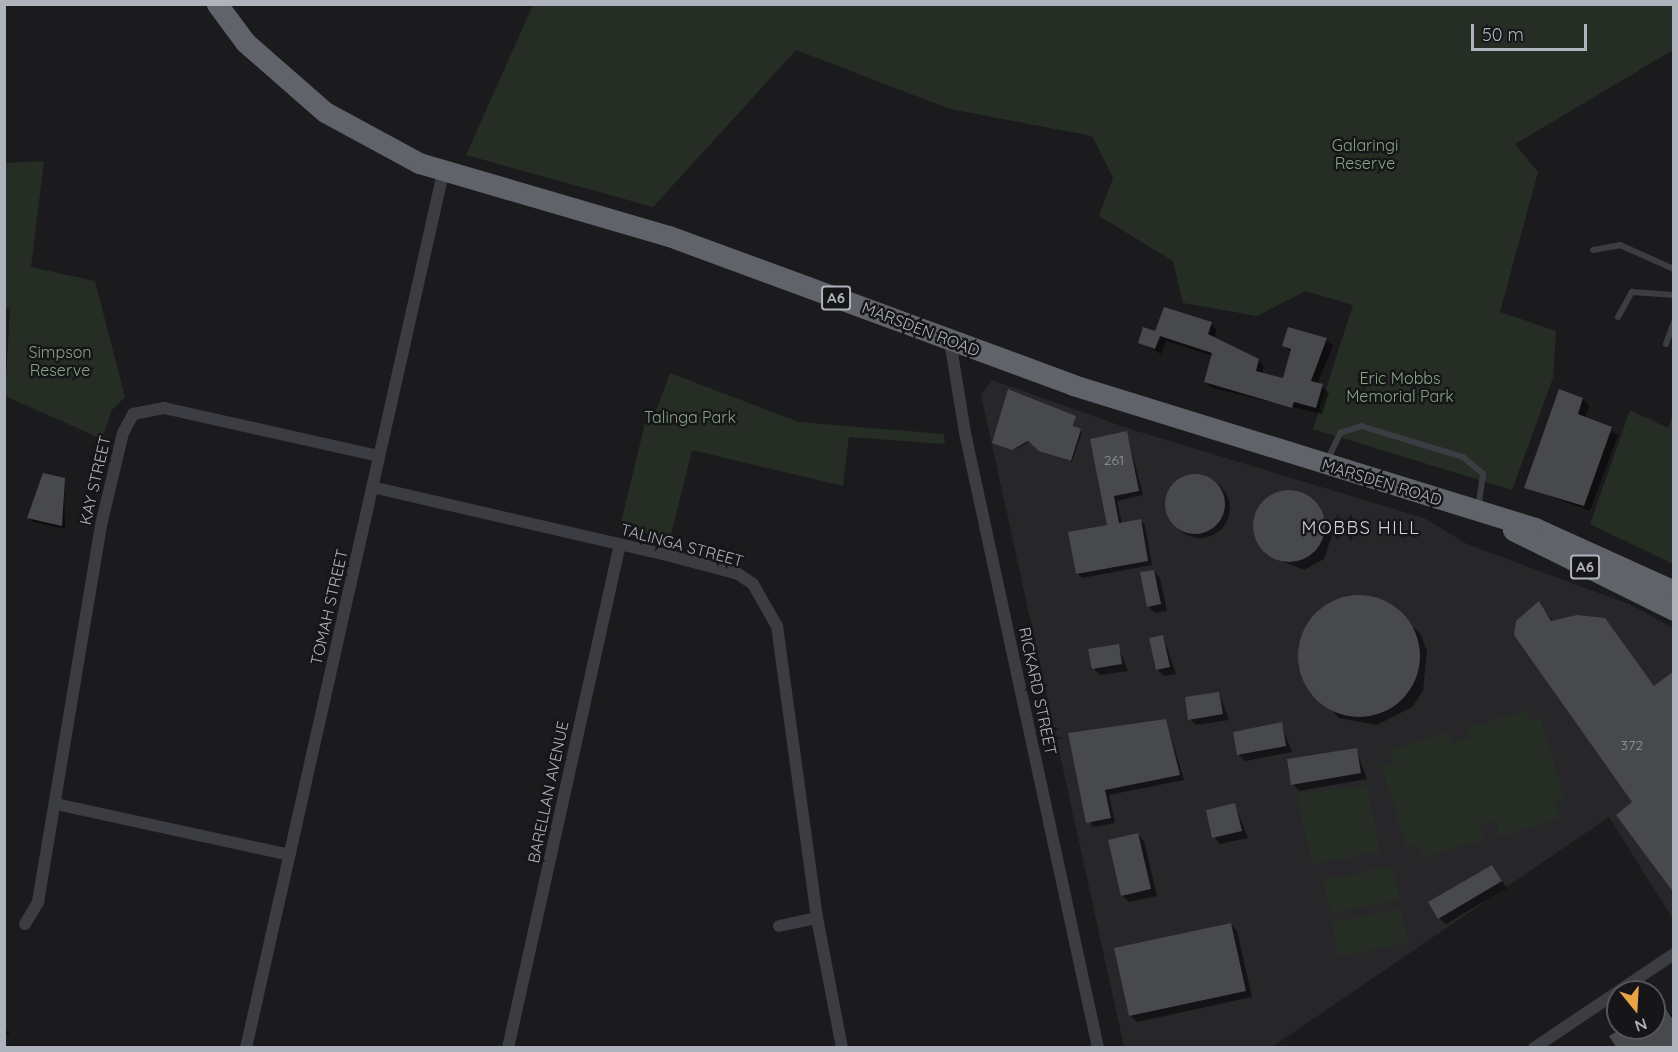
<!DOCTYPE html>
<style>
body{margin:0}
#map{position:relative;width:1678px;height:1052px;overflow:hidden;background:#1b1b1d;font-family:Quicksand,sans-serif}
div>[style]{position:absolute}
.built>*{inset:0;background:#27272a}
.green>*{inset:0;background:#252d25}
.shadow>*{inset:0;background:#0007}
.round{border-radius:50%}
.building>*{inset:0;background:#48494d}
.service>*{height:6px;margin:-3px;padding:0 3px;transform-origin:3px;border-radius:3px;background:#3c3d42}
.minor>*{height:12px;margin:-6px;padding:0 6px;transform-origin:6px;border-radius:6px;background:#3c3d42}
.trunk>*{height:21px;margin:-10.5px;padding:0 10.5px;transform-origin:10.5px;border-radius:10.5px;background:#60646a}
span{translate:-50% -50%;white-space:nowrap;text-align:center;line-height:1.15;-webkit-text-stroke:5px #161618;paint-order:stroke}
.number-label{font-size:14px;color:#9498a0}
.number-label span{-webkit-text-stroke-width:0}
.shield-label span{padding:2px 4px;background:#161618;border:2px solid;border-radius:4px;-webkit-text-stroke-width:0}
.shield-label{font-size:15px;color:#aeb3bc;font-weight:700}
.park-label{font-size:16px;color:#87a586}
.street-label{font-size:16px;color:#aeb3bc}
.neighbourhood-label{font-size:18px;color:#cfd2d8;letter-spacing:1.5px}
.frame{position:absolute;inset:0;border:6px solid #aeb3bc;pointer-events:none}
.north{position:absolute;left:1606px;top:980px;width:60px;height:60px;box-sizing:border-box;background:#161618;border:2px solid #53555a;border-radius:50%;rotate:162deg;font-size:16px;font-weight:700;line-height:24px;text-align:center;color:#aeb3bc}
.north::after{content:'';display:block;margin:auto;width:21px;height:27px;background:#eaa446;clip-path:polygon(50% 0,100% 100%,50% 72%,0 100%)}
.scale{position:absolute;left:1471px;top:24px;width:116px;height:27px;box-sizing:border-box;border:3px solid #aeb3bc;border-top:0;padding-left:8px;font-size:18px;line-height:21px;white-space:nowrap;color:#aeb3bc;-webkit-text-stroke:4px #161618;paint-order:stroke}
</style>
<div id="map">
<div class="built">
<div style="clip-path:polygon(992px 380px,1130px 429px,1424px 518px,1467px 544px,1631px 605px,1673px 628px,1673px 919px,1609px 817px,1272px 1047px,1124px 1047px,981px 395px)"></div>
</div>
<div class="green">
<div style="clip-path:polygon(533px 5px,1673px 5px,1673px 50px,1515px 144px,1538px 172px,1500px 312px,1556px 331px,1553px 378px,1512px 490px,1313px 429px,1353px 305px,1306px 291px,1257px 316px,1183px 303px,1173px 261px,1099px 216px,1113px 178px,1092px 136px,950px 109px,796px 50px,653px 207px,466px 155px)"></div>
<div style="clip-path:polygon(44px 161px,31px 267px,95px 281px,125px 397px,112px 410px,102px 439px,5px 396px,10px 309px,4px 308px,5px 163px)"></div>
<div style="clip-path:polygon(670px 373px,799px 422px,944px 434px,945px 444px,849px 437px,843px 486px,692px 450px,670px 538px,620px 527px,645px 423px,651px 424px)"></div>
<div style="clip-path:polygon(1630px 410px,1668px 428px,1673px 413px,1673px 564px,1590px 524px)"></div>
<div style="clip-path:polygon(1526px 710px,1529px 720px,1540px 717px,1565px 800px,1555px 803px,1559px 818px,1500px 837px,1495px 821px,1479px 826px,1483px 840px,1423px 858px,1419px 845px,1407px 848px,1381px 765px,1393px 762px,1390px 750px,1449px 731px,1453px 743px,1469px 738px,1466px 729px)"></div>
<div style="clip-path:polygon(1367px 786px,1380px 852px,1312px 864px,1296px 793px)"></div>
<div style="clip-path:polygon(1393px 866px,1400px 900px,1330px 914px,1324px 880px)"></div>
<div style="clip-path:polygon(1401px 909px,1408px 943px,1338px 957px,1332px 922px)"></div>
</div>
<div class="shadow">
<div style="clip-path:polygon(1211px 324px,1217px 330px,1214px 339px,1258px 360px,1264px 366px,1262px 374px,1284px 380px,1292px 353px,1284px 346px,1289px 329px,1326px 340px,1333px 346px,1317px 384px,1329px 392px,1322px 414px,1212px 388px,1206px 382px,1213px 356px,1166px 341px,1161px 354px,1139px 342px,1156px 333px)"></div>
<div style="clip-path:polygon(1560px 391px,1583px 399px,1589px 406px,1585px 418px,1618px 435px,1590px 511px,1526px 487px)"></div>
<div style="clip-path:polygon(1075px 417px,1074px 428px,1082px 432px,1072px 462px,1043px 452px,1031px 441px,1016px 449px,994px 442px)"></div>
<div style="clip-path:polygon(1127px 433px,1143px 495px,1117px 501px,1122px 524px,1140px 521px,1145px 525px,1152px 565px,1082px 578px,1077px 573px,1109px 526px,1092px 440px)"></div>
<div class="round" style="left:1170px;top:478px;width:60px;height:60px"></div>
<div style="clip-path:polygon(64px 479px,65px 529px,33px 522px,29px 518px)"></div>
<div style="clip-path:polygon(1280px 493px,1308px 498px,1333px 532px,1324px 559px,1304px 570px,1272px 557px,1255px 526px,1262px 504px)"></div>
<div style="clip-path:polygon(1154px 571px,1160px 578px,1167px 611px,1155px 613px,1148px 606px)"></div>
<div style="clip-path:polygon(1340px 598px,1379px 599px,1420px 633px,1427px 651px,1423px 691px,1412px 707px,1377px 725px,1339px 718px,1303px 679px,1298px 660px,1308px 622px)"></div>
<div style="clip-path:polygon(1539px 603px,1553px 622px,1604px 620px,1655px 687px,1634px 803px)"></div>
<div style="clip-path:polygon(1163px 636px,1176px 674px,1164px 676px,1157px 669px)"></div>
<div style="clip-path:polygon(1118px 646px,1128px 671px,1100px 675px,1093px 668px)"></div>
<div style="clip-path:polygon(1219px 693px,1229px 720px,1196px 725px,1190px 719px)"></div>
<div style="clip-path:polygon(1166px 720px,1184px 780px,1109px 795px,1115px 823px,1092px 827px,1069px 734px)"></div>
<div style="clip-path:polygon(1281px 724px,1292px 752px,1245px 761px,1239px 755px,1234px 733px)"></div>
<div style="clip-path:polygon(1356px 749px,1367px 779px,1299px 791px,1293px 784px)"></div>
<div style="clip-path:polygon(1235px 805px,1248px 838px,1220px 844px,1214px 837px)"></div>
<div style="clip-path:polygon(1137px 834px,1144px 841px,1157px 896px,1129px 902px,1122px 895px)"></div>
<div style="clip-path:polygon(1492px 867px,1507px 888px,1446px 924px,1439px 918px)"></div>
<div style="clip-path:polygon(1231px 925px,1237px 931px,1252px 997px,1137px 1022px,1130px 1015px)"></div>
<div style="clip-path:polygon(1662px 1005px,1674px 1017px,1674px 1048px,1618px 1048px,1611px 1037px,1626px 1028px,1654px 1028px,1654px 1010px)"></div>
<div style="clip-path:polygon(4px 1028px,10px 1034px,4px 1035px)"></div>
</div>
<div class="building">
<div style="clip-path:polygon(1164px 307px,1212px 322px,1208px 334px,1259px 359px,1256px 371px,1283px 378px,1291px 349px,1282px 346px,1288px 327px,1327px 338px,1311px 381px,1323px 384px,1316px 408px,1294px 402px,1292px 408px,1204px 382px,1212px 353px,1160px 336px,1155px 349px,1138px 343px,1143px 327px,1155px 331px)"></div>
<div style="clip-path:polygon(1008px 389px,1076px 416px,1073px 426px,1081px 429px,1071px 461px,1039px 451px,1028px 441px,1012px 450px,992px 443px)"></div>
<div style="clip-path:polygon(1559px 389px,1583px 398px,1578px 414px,1612px 427px,1584px 506px,1524px 488px)"></div>
<div style="clip-path:polygon(1127px 431px,1139px 491px,1114px 496px,1119px 523px,1141px 519px,1148px 561px,1076px 574px,1068px 532px,1107px 525px,1090px 439px)"></div>
<div style="clip-path:polygon(43px 473px,65px 478px,62px 526px,27px 518px)"></div>
<div class="round" style="left:1165px;top:474px;width:60px;height:60px"></div>
<div class="round" style="left:1253px;top:490px;width:72px;height:72px"></div>
<div style="clip-path:polygon(1154px 570px,1161px 604px,1147px 607px,1140px 572px)"></div>
<div class="round" style="left:1298px;top:595px;width:122px;height:122px"></div>
<div style="clip-path:polygon(1539px 601px,1551px 621px,1577px 615px,1605px 618px,1654px 686px,1674px 671px,1674px 893px,1616px 815px,1632px 802px,1514px 635px,1516px 621px)"></div>
<div style="clip-path:polygon(1163px 635px,1170px 667px,1156px 670px,1149px 638px)"></div>
<div style="clip-path:polygon(1119px 644px,1122px 664px,1092px 669px,1088px 649px)"></div>
<div style="clip-path:polygon(1219px 692px,1223px 714px,1188px 720px,1185px 697px)"></div>
<div style="clip-path:polygon(1166px 719px,1180px 775px,1105px 790px,1111px 818px,1086px 823px,1068px 733px)"></div>
<div style="clip-path:polygon(1282px 722px,1286px 746px,1237px 755px,1233px 732px)"></div>
<div style="clip-path:polygon(1357px 748px,1361px 773px,1291px 785px,1287px 759px)"></div>
<div style="clip-path:polygon(1235px 803px,1242px 831px,1212px 838px,1206px 810px)"></div>
<div style="clip-path:polygon(1138px 833px,1151px 889px,1121px 896px,1108px 840px)"></div>
<div style="clip-path:polygon(1492px 865px,1502px 881px,1438px 919px,1428px 902px)"></div>
<div style="clip-path:polygon(1231px 923px,1246px 991px,1129px 1016px,1114px 948px)"></div>
<div style="clip-path:polygon(1662px 1003px,1674px 1021px,1674px 1047px,1616px 1047px,1609px 1036px,1623px 1028px,1654px 1028px,1654px 1008px)"></div>
</div>
<div class="service">
<div style="left:1593px;top:250px;width:27px;rotate:-10deg"></div>
<div style="left:1620px;top:245px;width:59px;rotate:24deg"></div>
<div style="left:1618px;top:317px;width:29px;rotate:-61deg"></div>
<div style="left:1632px;top:292px;width:42px;rotate:4.1deg"></div>
<div style="left:1666px;top:344px;width:23px;rotate:-70deg"></div>
<div style="left:1328px;top:459px;width:29px;rotate:-65deg"></div>
<div style="left:1340px;top:433px;width:22px;rotate:-18deg"></div>
<div style="left:1361px;top:426px;width:107px;rotate:16.9deg"></div>
<div style="left:1463px;top:457px;width:26px;rotate:40deg"></div>
<div style="left:1483px;top:474px;width:34px;rotate:98deg"></div>
</div>
<div class="minor">
<div style="left:950px;top:341px;width:93px;rotate:80.7deg"></div>
<div style="left:965px;top:433px;width:629px;rotate:77.8deg"></div>
<div style="left:372px;top:487px;width:299px;rotate:13deg"></div>
<div style="left:663px;top:554px;width:78px;rotate:14.9deg"></div>
<div style="left:738px;top:574px;width:18px;rotate:34deg"></div>
<div style="left:753px;top:584px;width:48px;rotate:60.3deg"></div>
<div style="left:777px;top:626px;width:295px;rotate:82.2deg"></div>
<div style="left:817px;top:918px;width:132px;rotate:79.1deg"></div>
<div style="left:56px;top:804px;width:239px;rotate:12.3deg"></div>
<div style="left:25px;top:924px;width:26px;rotate:-59deg"></div>
<div style="left:38px;top:902px;width:386px;rotate:-80.5deg"></div>
<div style="left:102px;top:521px;width:90px;rotate:-76.6deg"></div>
<div style="left:123px;top:433px;width:21px;rotate:-62deg"></div>
<div style="left:133px;top:414px;width:32px;rotate:-11deg"></div>
<div style="left:164px;top:408px;width:220px;rotate:12.6deg"></div>
<div style="left:779px;top:926px;width:39px;rotate:-12deg"></div>
<div style="left:246px;top:1048px;width:897px;rotate:-77.31deg"></div>
<div style="left:508px;top:1048px;width:516px;rotate:-77.47deg"></div>
<div style="left:1534px;top:1048px;width:169px;rotate:-33.9deg"></div>
</div>
<div class="trunk">
<div style="left:217px;top:4px;width:47px;rotate:53.6deg"></div>
<div style="left:245px;top:42px;width:106px;rotate:41.2deg"></div>
<div style="left:325px;top:112px;width:107px;rotate:28.5deg"></div>
<div style="left:419px;top:163px;width:260px;rotate:16.3deg"></div>
<div style="left:669px;top:236px;width:431px;rotate:20.2deg"></div>
<div style="left:1073px;top:385px;width:484px;rotate:17.2deg"></div>
<div style="left:1535px;top:528px;width:153px;rotate:24.4deg"></div>
<div style="left:1513px;top:530px;width:180px;rotate:26.4deg"></div>
</div>
<div class="number-label">
<span style="left:1114px;top:460px">261</span>
<span style="left:1632px;top:745px">372</span>
</div>
<div class="shield-label">
<span style="left:836px;top:298px">A6</span>
<span style="left:1585px;top:567px">A6</span>
</div>
<div class="park-label">
<span style="left:1365px;top:154px">Galaringi<br>Reserve</span>
<span style="left:60px;top:361px">Simpson<br>Reserve</span>
<span style="left:1400px;top:387px">Eric Mobbs<br>Memorial Park</span>
<span style="left:690px;top:417px">Talinga Park</span>
</div>
<div class="street-label">
<span style="left:921px;top:329px;rotate:21deg">MARSDEN ROAD</span>
<span style="left:95px;top:480px;rotate:-77deg">KAY STREET</span>
<span style="left:1382px;top:482px;rotate:17deg">MARSDEN ROAD</span>
<span style="left:682px;top:545px;rotate:15deg">TALINGA STREET</span>
<span style="left:329px;top:607px;rotate:-77deg">TOMAH STREET</span>
<span style="left:1038px;top:691px;rotate:78deg">RICKARD STREET</span>
<span style="left:548px;top:792px;rotate:-78deg">BARELLAN AVENUE</span>
</div>
<div class="neighbourhood-label">
<span style="left:1361px;top:528px">MOBBS HILL</span>
</div>
<div class="frame"></div>
<div class="north">N</div>
<div class="scale">50 m</div>
</div>
